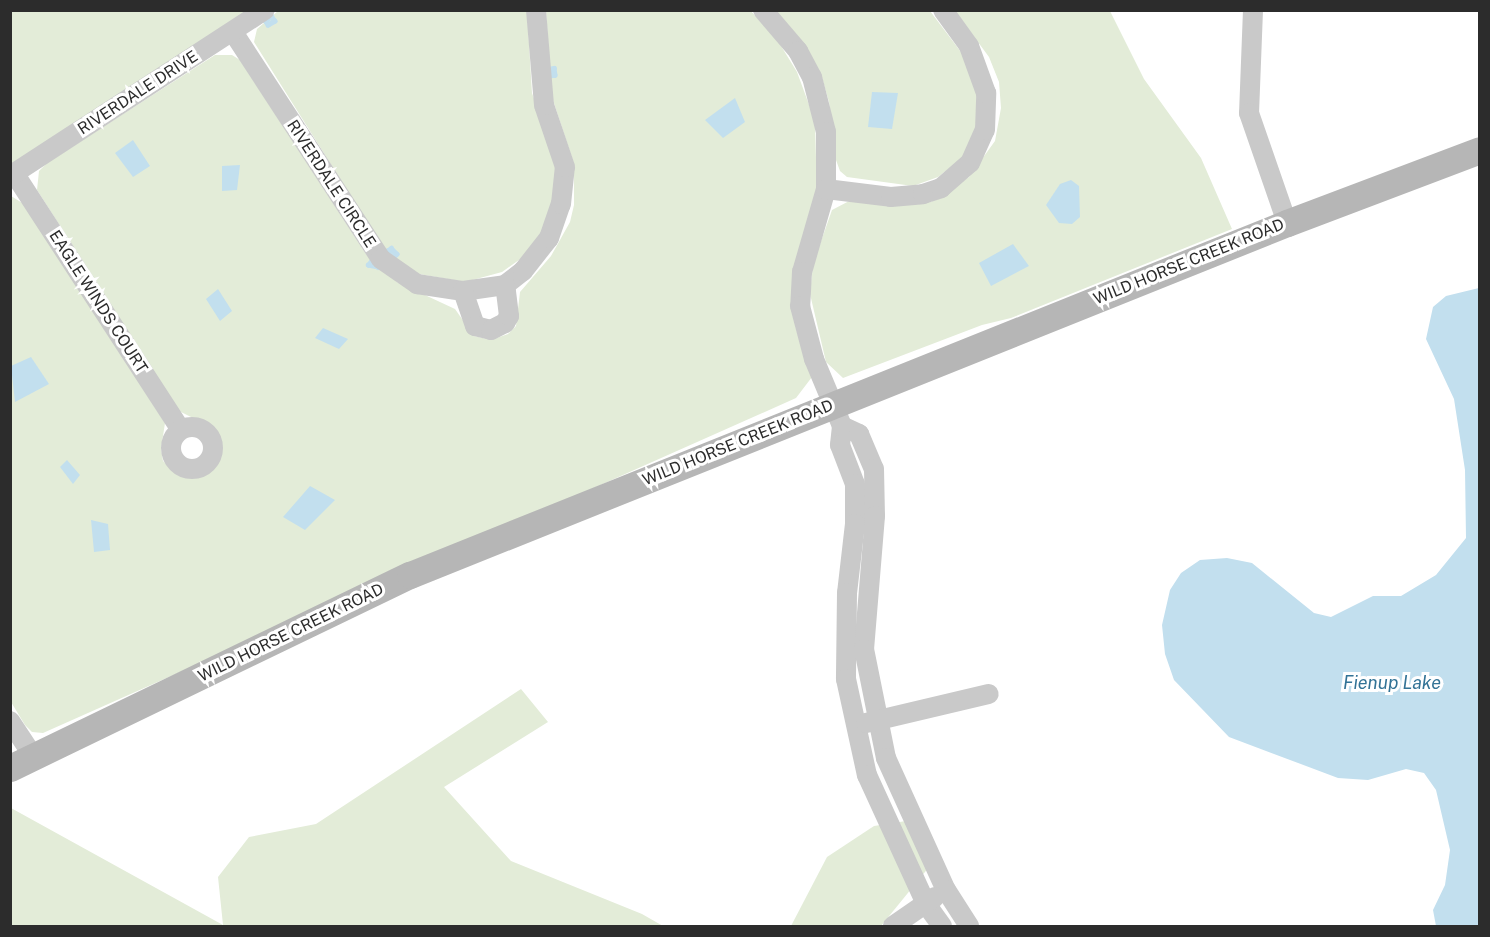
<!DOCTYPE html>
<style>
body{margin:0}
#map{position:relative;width:1490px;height:937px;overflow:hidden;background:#fff;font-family:"Public Sans",sans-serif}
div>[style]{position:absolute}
.green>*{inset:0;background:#e3ecd8}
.water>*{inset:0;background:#c2dfee}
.stream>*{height:4.5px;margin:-2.25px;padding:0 2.25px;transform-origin:2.25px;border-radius:2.25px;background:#c2dfee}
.street>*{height:20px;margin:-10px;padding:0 10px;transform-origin:10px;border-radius:10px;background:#c9c9c9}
.street>.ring{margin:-10px;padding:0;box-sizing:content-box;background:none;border:20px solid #c9c9c9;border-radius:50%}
.secondary>*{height:27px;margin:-13.5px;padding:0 13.5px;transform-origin:13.5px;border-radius:13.5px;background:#b6b6b6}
span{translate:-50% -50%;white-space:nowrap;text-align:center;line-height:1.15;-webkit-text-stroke:6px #fff;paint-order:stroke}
.street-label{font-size:16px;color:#2c2c2c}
.water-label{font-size:18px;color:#337396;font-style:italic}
.frame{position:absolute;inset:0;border:12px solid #2c2c2c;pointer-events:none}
</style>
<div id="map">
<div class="green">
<div style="clip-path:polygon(750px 10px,778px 41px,797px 72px,815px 121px,817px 195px,792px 296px,796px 329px,812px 377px,796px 398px,43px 733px,32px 732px,25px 725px,11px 702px,11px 196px,24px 204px,165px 423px,161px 449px,163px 461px,179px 475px,198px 477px,215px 467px,221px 442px,213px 428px,179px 411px,37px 190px,39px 171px,47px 163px,215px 55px,232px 55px,240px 60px,366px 254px,397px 282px,455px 309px,474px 336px,491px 340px,508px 334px,516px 326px,520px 292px,551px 256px,570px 222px,574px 205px,574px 164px,552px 97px,546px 11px)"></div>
<div style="clip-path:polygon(11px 11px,248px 11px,11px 165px)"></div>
<div style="clip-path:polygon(278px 11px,527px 11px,532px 93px,558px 170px,549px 223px,526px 255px,502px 272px,465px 282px,419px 274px,396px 260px,381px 244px,254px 42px,257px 29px)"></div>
<div style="clip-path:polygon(776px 11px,930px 11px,970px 64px,983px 109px,966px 155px,938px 177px,913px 186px,847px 177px,840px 171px,836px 160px,829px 102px,821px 74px,807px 49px)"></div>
<div style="clip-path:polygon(955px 11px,1110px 11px,1144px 79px,1201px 158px,1232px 229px,1011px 318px,982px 325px,843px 378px,826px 362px,810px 294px,813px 264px,832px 210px,853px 199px,931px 202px,969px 177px,995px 141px,1001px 108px,999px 82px,989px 57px)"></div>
<div style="clip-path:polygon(521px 689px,548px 722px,444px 787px,511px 861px,642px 914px,663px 926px,11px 926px,11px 808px,223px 925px,218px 877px,249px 837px,316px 824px)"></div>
<div style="clip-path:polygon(906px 821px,938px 856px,881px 926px,791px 926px,827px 857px,874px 826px)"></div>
</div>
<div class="water">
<div style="clip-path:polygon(872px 92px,898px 93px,892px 129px,868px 127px)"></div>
<div style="clip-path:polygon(735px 98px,745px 122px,723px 138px,705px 120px)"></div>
<div style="clip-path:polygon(133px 140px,150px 166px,133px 177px,115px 153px)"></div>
<div style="clip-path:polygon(240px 165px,237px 190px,222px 191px,222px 166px)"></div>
<div style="clip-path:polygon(1071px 180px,1079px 186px,1080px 217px,1072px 224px,1059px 223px,1046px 205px,1060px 184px)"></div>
<div style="clip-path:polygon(1013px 244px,1029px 266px,991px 286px,979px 263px)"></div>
<div style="clip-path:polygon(1479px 288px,1479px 926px,1436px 926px,1433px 910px,1445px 885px,1450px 850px,1436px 790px,1424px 773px,1406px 769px,1368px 780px,1338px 778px,1229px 737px,1174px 680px,1165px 654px,1162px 625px,1170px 590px,1181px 573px,1200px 560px,1227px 558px,1252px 563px,1314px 613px,1331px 617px,1373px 596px,1401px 596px,1436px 575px,1466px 538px,1465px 470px,1454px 399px,1426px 339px,1433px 307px,1446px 296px)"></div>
<div style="clip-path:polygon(218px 289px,232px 311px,220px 321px,206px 299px)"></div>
<div style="clip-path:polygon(323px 328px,348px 339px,339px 349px,315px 338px)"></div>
<div style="clip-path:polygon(31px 357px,49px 384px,15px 402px,11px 366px)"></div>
<div style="clip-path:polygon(67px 460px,80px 475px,73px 484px,60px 467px)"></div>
<div style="clip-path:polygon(310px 486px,335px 500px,305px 530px,283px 517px)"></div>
<div style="clip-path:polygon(91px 520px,108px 524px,110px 550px,94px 552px)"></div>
</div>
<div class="stream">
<div style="left:271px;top:16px;width:6px;rotate:51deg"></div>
<div style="left:275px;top:21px;width:8px;rotate:150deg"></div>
<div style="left:268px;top:25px;width:5px;rotate:-127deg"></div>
<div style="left:265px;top:21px;width:8px;rotate:-40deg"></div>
<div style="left:554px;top:68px;width:7px;rotate:82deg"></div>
<div style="left:555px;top:75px;width:5px;rotate:169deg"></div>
<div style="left:550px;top:76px;width:7px;rotate:-90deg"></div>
<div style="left:550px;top:69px;width:4px;rotate:-14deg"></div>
<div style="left:391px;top:248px;width:8px;rotate:45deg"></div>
<div style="left:397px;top:254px;width:6px;rotate:135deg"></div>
<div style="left:393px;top:258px;width:9px;rotate:-131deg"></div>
<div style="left:387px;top:251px;width:5px;rotate:-37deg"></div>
<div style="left:372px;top:260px;width:9px;rotate:49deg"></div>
<div style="left:378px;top:267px;width:10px;rotate:-169deg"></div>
<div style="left:368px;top:265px;width:6px;rotate:-51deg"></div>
</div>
<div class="street">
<div style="left:763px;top:10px;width:54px;rotate:49.5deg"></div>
<div style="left:798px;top:51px;width:30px;rotate:62deg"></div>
<div style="left:812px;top:77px;width:57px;rotate:75.7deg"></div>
<div style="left:826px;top:132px;width:57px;rotate:90deg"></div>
<div style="left:826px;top:189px;width:86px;rotate:106.1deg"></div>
<div style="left:802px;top:272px;width:34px;rotate:93deg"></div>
<div style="left:800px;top:306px;width:55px;rotate:75.2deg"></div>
<div style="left:814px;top:359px;width:73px;rotate:67.3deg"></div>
<div style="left:842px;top:426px;width:19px;rotate:96deg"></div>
<div style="left:840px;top:445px;width:42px;rotate:69deg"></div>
<div style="left:855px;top:484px;width:40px;rotate:90deg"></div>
<div style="left:855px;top:524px;width:69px;rotate:96.6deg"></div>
<div style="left:847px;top:593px;width:86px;rotate:90.7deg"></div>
<div style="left:846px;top:679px;width:98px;rotate:77.7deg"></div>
<div style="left:867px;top:775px;width:142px;rotate:65.4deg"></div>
<div style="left:926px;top:904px;width:27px;rotate:54deg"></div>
<div style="left:1253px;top:10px;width:103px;rotate:92.2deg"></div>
<div style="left:1249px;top:113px;width:116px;rotate:70.9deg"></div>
<div style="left:233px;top:32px;width:271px;rotate:56.9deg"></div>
<div style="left:381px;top:259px;width:44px;rotate:34.8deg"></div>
<div style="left:417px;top:284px;width:47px;rotate:8.7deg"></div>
<div style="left:463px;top:291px;width:42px;rotate:-8.1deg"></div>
<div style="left:505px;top:285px;width:23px;rotate:-38deg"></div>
<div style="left:523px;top:271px;width:42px;rotate:-51.8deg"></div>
<div style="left:549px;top:238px;width:36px;rotate:-71deg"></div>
<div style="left:561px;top:204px;width:37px;rotate:-84deg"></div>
<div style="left:565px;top:167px;width:65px;rotate:-108.7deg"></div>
<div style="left:544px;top:105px;width:95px;rotate:-94.8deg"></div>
<div style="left:14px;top:173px;width:306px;rotate:57deg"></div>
<div style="left:10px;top:176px;width:304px;rotate:-33.1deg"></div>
<div style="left:826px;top:189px;width:65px;rotate:7deg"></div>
<div style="left:891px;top:197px;width:32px;rotate:-5deg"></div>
<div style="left:923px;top:194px;width:19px;rotate:-18deg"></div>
<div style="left:941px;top:188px;width:38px;rotate:-41deg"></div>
<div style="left:970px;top:163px;width:36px;rotate:-66deg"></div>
<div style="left:985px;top:130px;width:37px;rotate:-88deg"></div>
<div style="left:986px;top:93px;width:50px;rotate:-109.9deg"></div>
<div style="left:969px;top:46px;width:44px;rotate:-125.8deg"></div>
<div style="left:463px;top:291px;width:37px;rotate:71deg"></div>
<div style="left:475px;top:326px;width:16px;rotate:14deg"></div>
<div style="left:491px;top:330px;width:16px;rotate:-27deg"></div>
<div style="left:505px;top:323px;width:8px;rotate:-60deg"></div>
<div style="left:509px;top:316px;width:31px;rotate:-97deg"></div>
<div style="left:842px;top:426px;width:19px;rotate:25deg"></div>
<div style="left:859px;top:434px;width:38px;rotate:67deg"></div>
<div style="left:874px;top:469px;width:47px;rotate:88.8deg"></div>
<div style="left:875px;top:516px;width:133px;rotate:94.7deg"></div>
<div style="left:864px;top:649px;width:111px;rotate:78.6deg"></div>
<div style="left:886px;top:758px;width:145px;rotate:65.6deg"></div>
<div style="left:946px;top:890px;width:43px;rotate:57.4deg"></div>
<div class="ring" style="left:171px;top:427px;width:22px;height:22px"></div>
<div style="left:10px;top:721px;width:42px;rotate:56.7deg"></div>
<div style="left:866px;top:723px;width:126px;rotate:-13.3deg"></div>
<div style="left:893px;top:926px;width:51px;rotate:-34.6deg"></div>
</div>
<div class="secondary">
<div style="left:10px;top:768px;width:444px;rotate:-25.8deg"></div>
<div style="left:410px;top:575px;width:945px;rotate:-21.87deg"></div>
<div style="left:1287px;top:223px;width:206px;rotate:-20.7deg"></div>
</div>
<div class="street-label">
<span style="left:138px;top:93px;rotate:-33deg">RIVERDALE DRIVE</span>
<span style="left:331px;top:184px;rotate:57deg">RIVERDALE CIRCLE</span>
<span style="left:1189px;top:262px;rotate:-22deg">WILD HORSE CREEK ROAD</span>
<span style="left:98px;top:302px;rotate:57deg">EAGLE WINDS COURT</span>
<span style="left:738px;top:443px;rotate:-22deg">WILD HORSE CREEK ROAD</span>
<span style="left:291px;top:633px;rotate:-26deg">WILD HORSE CREEK ROAD</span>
</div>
<div class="water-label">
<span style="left:1392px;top:683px">Fienup Lake</span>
</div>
<div class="frame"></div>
</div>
